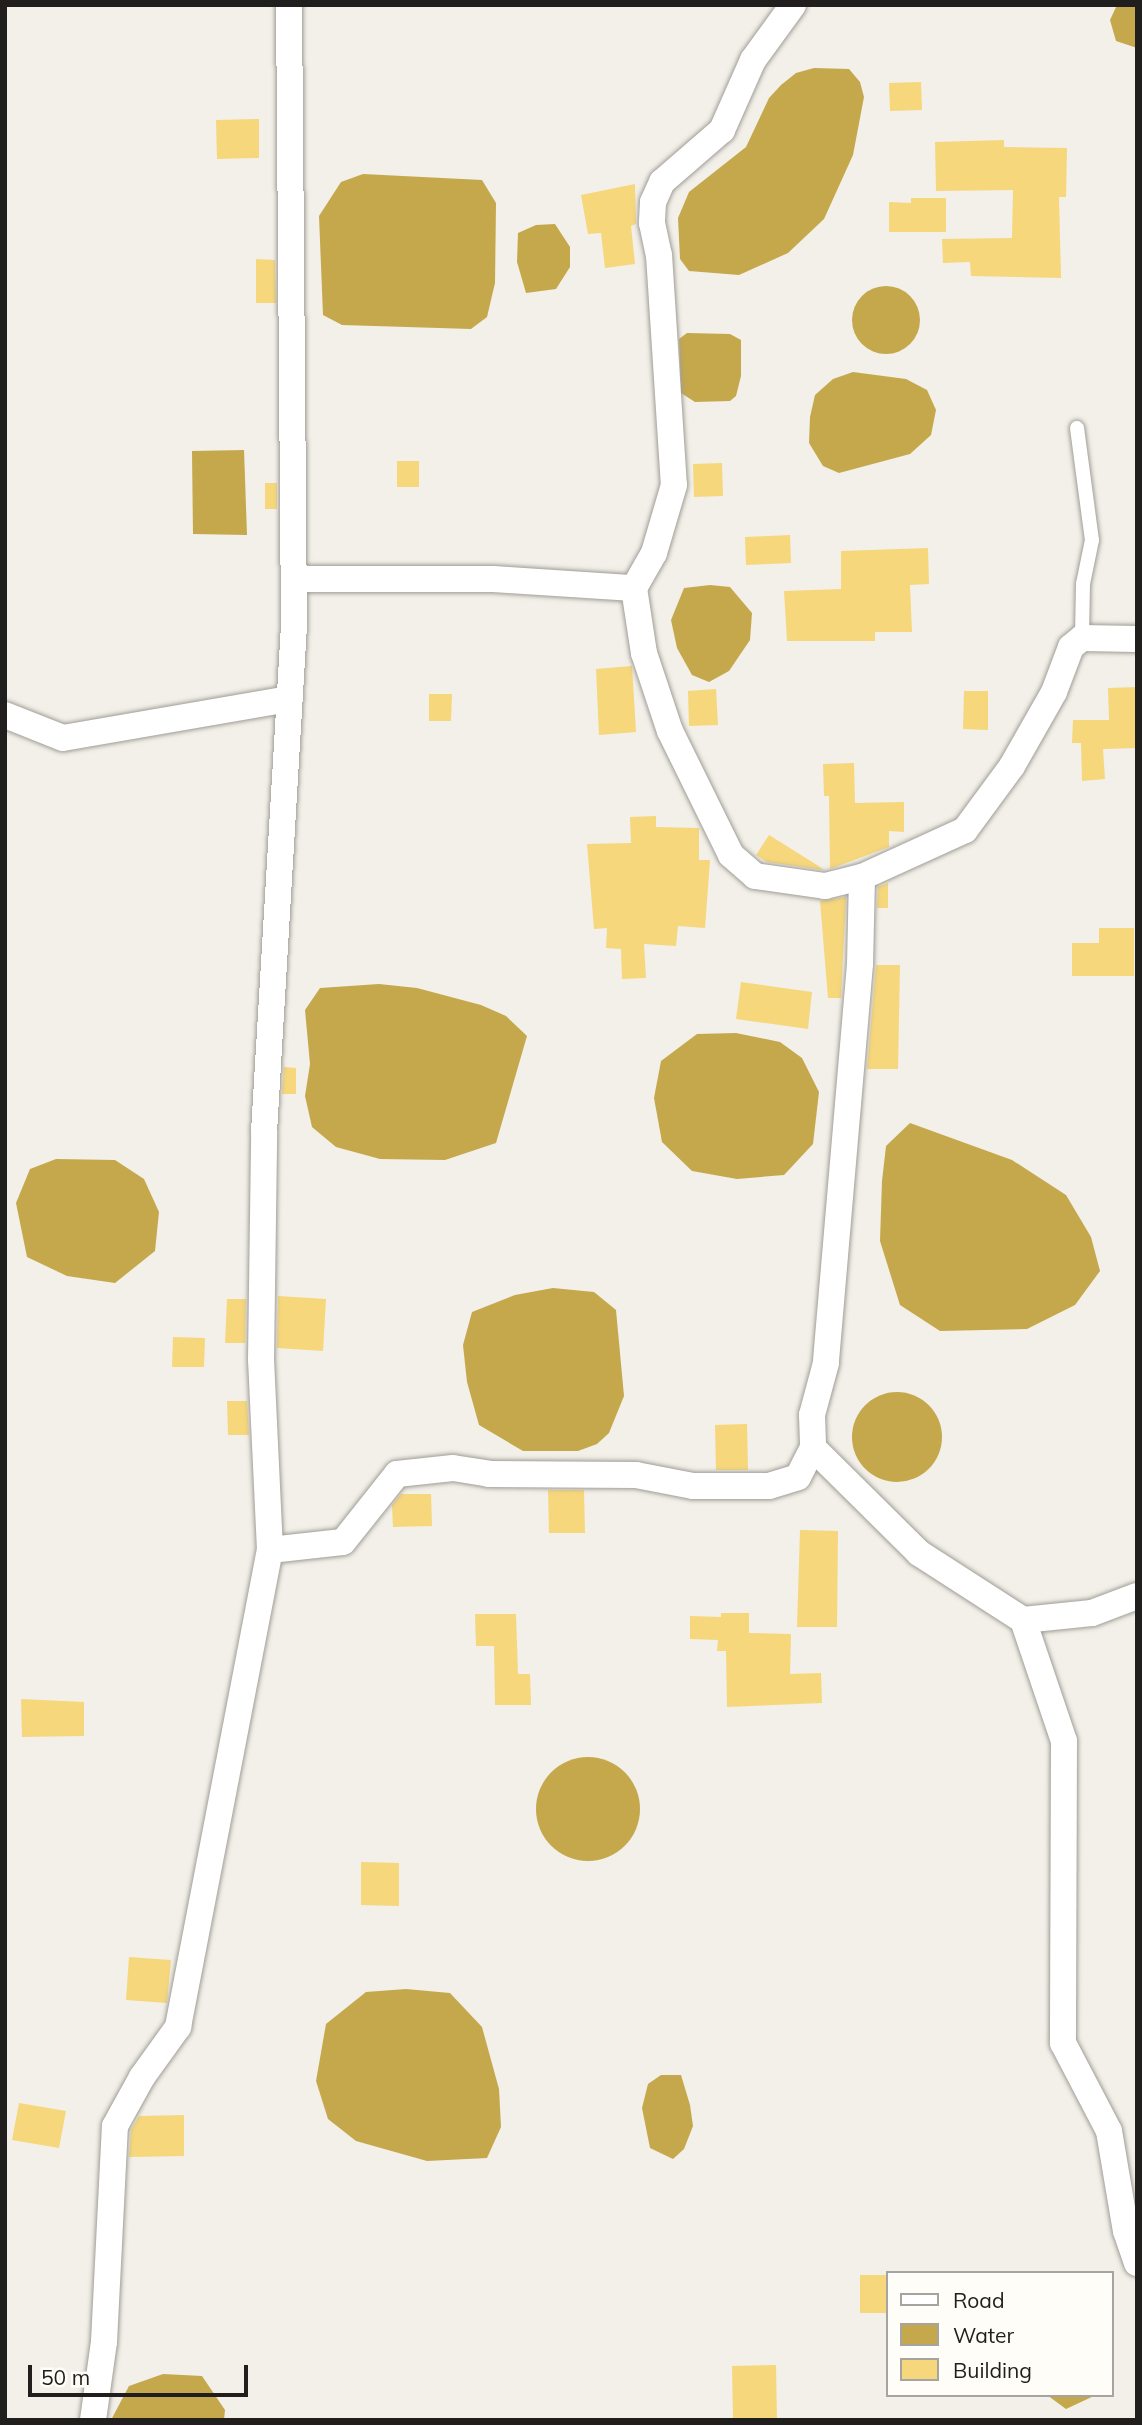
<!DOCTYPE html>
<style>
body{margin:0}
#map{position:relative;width:1142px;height:2425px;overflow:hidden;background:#f2f0e8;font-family:Mulish,sans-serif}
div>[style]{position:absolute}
.water>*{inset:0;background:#c5a84c}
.round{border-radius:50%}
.building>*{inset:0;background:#f6d77c}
.roads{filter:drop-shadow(0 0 2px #a09d97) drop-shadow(0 0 2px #a09d97)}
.lane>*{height:14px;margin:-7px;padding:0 7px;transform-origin:7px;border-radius:7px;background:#fff}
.street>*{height:26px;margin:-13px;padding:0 13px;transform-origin:13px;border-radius:13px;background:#fff}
span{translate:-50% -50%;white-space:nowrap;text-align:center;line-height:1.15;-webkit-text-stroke:6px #fffdf7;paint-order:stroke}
.frame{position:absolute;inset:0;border:7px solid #201f1d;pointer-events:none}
.legend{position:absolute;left:886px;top:2271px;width:228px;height:126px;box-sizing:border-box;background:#fffdf7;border:2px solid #a6a4a0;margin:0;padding:9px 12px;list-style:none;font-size:21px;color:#201f1d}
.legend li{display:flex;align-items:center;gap:14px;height:35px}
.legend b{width:35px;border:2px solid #a6a4a0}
.scale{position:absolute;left:28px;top:2365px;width:220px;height:32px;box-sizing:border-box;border:4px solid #201f1d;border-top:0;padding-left:9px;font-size:21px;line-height:24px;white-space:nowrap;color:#201f1d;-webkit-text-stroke:5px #fffdf7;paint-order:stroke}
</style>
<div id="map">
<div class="water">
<div style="clip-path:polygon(1117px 5px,1137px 5px,1137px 48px,1116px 41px,1110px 20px)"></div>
<div style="clip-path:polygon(814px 68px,849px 69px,860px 82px,864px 97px,853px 155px,824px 219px,788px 253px,739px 275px,689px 271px,680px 259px,678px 218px,689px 192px,746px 147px,769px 98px,781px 85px,796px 73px)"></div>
<div style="clip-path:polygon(363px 174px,482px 180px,496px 203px,495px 283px,487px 317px,471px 329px,342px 325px,323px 315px,319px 216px,341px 182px)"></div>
<div style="clip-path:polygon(555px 224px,570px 247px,570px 267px,556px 289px,526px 293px,517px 262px,518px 233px,536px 225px)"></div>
<div class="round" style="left:852px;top:286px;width:68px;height:68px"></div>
<div style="clip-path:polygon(687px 333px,730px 334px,741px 340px,741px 376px,736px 396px,730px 401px,695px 402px,681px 393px,679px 339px)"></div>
<div style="clip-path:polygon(853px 372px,906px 379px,927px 390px,936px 410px,931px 435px,910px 454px,839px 473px,823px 466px,809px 443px,810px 417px,815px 395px,833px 379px)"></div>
<div style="clip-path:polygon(244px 450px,247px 535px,193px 534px,192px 451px)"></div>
<div style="clip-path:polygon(710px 585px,730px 587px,752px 613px,750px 640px,729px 671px,709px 682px,692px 675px,677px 648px,671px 620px,684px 588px)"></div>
<div style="clip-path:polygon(379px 984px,417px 988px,481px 1005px,506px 1016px,527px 1036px,496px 1143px,445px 1160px,380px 1159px,336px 1147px,312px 1127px,305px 1096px,310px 1064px,305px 1010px,320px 988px)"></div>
<div style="clip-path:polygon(736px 1033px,780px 1042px,802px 1058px,819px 1092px,813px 1144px,784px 1175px,737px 1179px,692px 1171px,662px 1142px,654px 1098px,661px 1061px,697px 1034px)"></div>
<div style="clip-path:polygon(910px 1123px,1012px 1160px,1066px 1195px,1091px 1237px,1100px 1271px,1075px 1305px,1027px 1329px,940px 1331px,900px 1305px,880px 1241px,882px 1181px,886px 1146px)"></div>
<div style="clip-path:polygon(56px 1159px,115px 1160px,144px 1179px,159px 1212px,155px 1251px,115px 1283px,67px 1276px,27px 1257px,16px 1203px,30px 1169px)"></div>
<div style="clip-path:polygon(553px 1288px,594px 1292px,616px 1310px,624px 1396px,609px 1433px,597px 1444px,578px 1451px,523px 1451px,479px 1425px,467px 1382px,463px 1345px,472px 1312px,515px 1295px)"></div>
<div class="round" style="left:852px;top:1392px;width:90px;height:90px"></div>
<div class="round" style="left:536px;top:1757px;width:104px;height:104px"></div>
<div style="clip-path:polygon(406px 1989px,450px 1993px,482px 2027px,499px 2089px,501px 2127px,487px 2158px,427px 2161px,356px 2141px,328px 2119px,316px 2081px,326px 2024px,366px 1992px)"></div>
<div style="clip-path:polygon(661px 2075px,681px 2075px,690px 2105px,693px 2126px,684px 2149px,673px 2159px,650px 2148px,642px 2108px,648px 2084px)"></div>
<div style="clip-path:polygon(163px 2374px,202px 2376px,225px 2410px,224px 2420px,111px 2420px,129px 2386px)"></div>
<div style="clip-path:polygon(1047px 2395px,1096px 2395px,1066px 2409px)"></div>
</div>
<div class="building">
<div style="clip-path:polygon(921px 82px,922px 110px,890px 111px,889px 83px)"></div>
<div style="clip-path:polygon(259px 119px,259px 158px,217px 159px,216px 120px)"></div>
<div style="clip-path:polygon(1004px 140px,1004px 147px,1067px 148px,1066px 197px,1059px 197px,1061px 278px,971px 276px,970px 262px,943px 263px,942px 239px,1012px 238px,1013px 190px,936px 191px,935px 142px)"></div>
<div style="clip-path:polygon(635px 184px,636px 224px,631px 226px,635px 264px,605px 268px,601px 233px,588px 234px,581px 195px)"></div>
<div style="clip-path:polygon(911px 198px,946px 198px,946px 232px,889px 232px,889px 202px,911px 203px)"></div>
<div style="clip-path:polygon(256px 259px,275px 260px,276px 303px,256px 303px)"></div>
<div style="clip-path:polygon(397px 461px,419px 461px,419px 487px,397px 487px)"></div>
<div style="clip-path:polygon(722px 463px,723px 496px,694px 497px,693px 464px)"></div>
<div style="clip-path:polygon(265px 483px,277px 483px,277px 509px,265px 509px)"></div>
<div style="clip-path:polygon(790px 535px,791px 563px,746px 565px,745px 537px)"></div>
<div style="clip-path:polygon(928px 548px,929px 584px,910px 585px,912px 632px,875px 632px,875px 641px,787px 641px,784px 591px,841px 589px,841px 551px)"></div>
<div style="clip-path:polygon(632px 666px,636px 732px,599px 735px,596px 669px)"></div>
<div style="clip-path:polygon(1137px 687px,1137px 748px,1103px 749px,1105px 779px,1082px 781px,1081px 743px,1072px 743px,1073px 720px,1109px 720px,1108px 688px)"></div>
<div style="clip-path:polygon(716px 689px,718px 725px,689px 726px,688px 691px)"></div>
<div style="clip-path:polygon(964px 691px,988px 691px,988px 730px,963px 729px)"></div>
<div style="clip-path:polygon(429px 694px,452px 694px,451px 721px,429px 721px)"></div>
<div style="clip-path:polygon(854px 763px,855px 803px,904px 802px,904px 832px,889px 831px,889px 847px,830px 869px,829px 796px,824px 796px,823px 764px)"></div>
<div style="clip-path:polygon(656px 816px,656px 827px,699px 828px,699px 860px,710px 860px,705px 928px,678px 926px,676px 946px,644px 944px,646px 978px,622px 979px,621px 949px,606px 948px,607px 928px,594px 929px,587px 844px,631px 843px,630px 817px)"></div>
<div style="clip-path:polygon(769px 835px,817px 865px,824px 870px,767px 862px,756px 855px)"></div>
<div style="clip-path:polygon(888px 883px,888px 908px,877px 908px,878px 887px)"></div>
<div style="clip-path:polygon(846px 897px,841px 998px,828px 998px,820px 901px)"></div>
<div style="clip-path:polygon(1099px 928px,1134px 928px,1134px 976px,1072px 976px,1072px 943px,1099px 943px)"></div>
<div style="clip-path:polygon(876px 965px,900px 965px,898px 1069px,867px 1069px)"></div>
<div style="clip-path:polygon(741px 982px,812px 992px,808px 1029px,736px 1019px)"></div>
<div style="clip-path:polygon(284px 1067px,296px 1068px,296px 1094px,282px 1094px)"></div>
<div style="clip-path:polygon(278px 1296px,326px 1299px,323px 1351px,277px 1348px)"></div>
<div style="clip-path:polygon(227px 1299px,246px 1299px,245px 1343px,225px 1343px)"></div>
<div style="clip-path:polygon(173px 1337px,205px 1338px,204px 1367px,172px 1367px)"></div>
<div style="clip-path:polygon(227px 1401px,247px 1401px,249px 1435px,228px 1435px)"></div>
<div style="clip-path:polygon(747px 1424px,748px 1470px,716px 1470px,715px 1425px)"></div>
<div style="clip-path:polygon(548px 1490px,584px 1490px,585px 1533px,549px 1533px)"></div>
<div style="clip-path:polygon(401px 1494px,431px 1494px,432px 1526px,393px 1527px,392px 1505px)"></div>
<div style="clip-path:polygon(800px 1530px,838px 1531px,837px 1627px,797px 1627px)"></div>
<div style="clip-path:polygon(721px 1613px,749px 1613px,749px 1633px,791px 1634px,790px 1674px,821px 1673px,822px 1703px,727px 1707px,726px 1651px,717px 1651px,718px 1640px,690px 1639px,690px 1616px,721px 1617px)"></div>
<div style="clip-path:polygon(475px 1614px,516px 1614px,518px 1674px,530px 1674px,531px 1705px,495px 1705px,494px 1646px,476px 1646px)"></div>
<div style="clip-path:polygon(21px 1699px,84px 1702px,84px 1736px,22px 1737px)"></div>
<div style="clip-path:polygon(361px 1862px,399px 1863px,399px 1906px,361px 1905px)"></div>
<div style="clip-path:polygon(129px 1957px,171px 1960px,167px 2003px,126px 2000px)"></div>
<div style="clip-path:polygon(19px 2103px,66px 2111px,59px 2148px,12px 2140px)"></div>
<div style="clip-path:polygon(184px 2115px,184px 2156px,129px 2157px,131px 2130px,139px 2116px)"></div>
<div style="clip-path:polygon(860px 2275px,888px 2275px,888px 2313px,860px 2313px)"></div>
<div style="clip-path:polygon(776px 2365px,777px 2420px,733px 2420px,732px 2366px)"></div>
</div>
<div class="roads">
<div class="lane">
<div style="left:1077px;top:428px;width:113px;rotate:82.4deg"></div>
<div style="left:1092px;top:540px;width:45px;rotate:101.6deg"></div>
<div style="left:1083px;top:584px;width:54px;rotate:91.1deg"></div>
</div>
<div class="street">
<div style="left:793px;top:5px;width:68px;rotate:126deg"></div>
<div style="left:753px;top:60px;width:77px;rotate:113.9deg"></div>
<div style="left:722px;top:130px;width:79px;rotate:139.1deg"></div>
<div style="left:662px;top:182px;width:22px;rotate:114deg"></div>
<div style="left:653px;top:202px;width:21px;rotate:93deg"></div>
<div style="left:652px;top:223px;width:33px;rotate:78deg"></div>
<div style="left:659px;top:255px;width:230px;rotate:86.3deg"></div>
<div style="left:674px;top:485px;width:71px;rotate:106.4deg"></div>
<div style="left:654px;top:553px;width:40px;rotate:119.7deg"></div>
<div style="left:634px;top:588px;width:66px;rotate:81.3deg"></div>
<div style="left:644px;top:653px;width:82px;rotate:71.6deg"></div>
<div style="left:670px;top:731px;width:138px;rotate:63.8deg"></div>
<div style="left:731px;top:855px;width:32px;rotate:41deg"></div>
<div style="left:755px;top:876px;width:71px;rotate:8.1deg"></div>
<div style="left:825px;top:886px;width:38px;rotate:-14deg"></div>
<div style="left:862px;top:877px;width:113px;rotate:-24.5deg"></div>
<div style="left:965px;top:830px;width:79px;rotate:-53.7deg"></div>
<div style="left:1012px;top:766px;width:85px;rotate:-60.4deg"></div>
<div style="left:1054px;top:692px;width:48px;rotate:-69.3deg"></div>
<div style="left:1071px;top:647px;width:14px;rotate:-39deg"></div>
<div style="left:1082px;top:638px;width:55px;rotate:1deg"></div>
<div style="left:294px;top:579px;width:199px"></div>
<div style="left:493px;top:579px;width:141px;rotate:3.7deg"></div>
<div style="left:5px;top:715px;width:62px;rotate:21.6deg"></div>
<div style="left:63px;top:738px;width:229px;rotate:-9.8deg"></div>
<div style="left:862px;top:877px;width:87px;rotate:91.3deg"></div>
<div style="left:860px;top:964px;width:400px;rotate:94.9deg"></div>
<div style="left:826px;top:1363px;width:54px;rotate:105.1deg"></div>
<div style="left:812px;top:1415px;width:33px;rotate:88deg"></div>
<div style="left:813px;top:1448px;width:149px;rotate:44.7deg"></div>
<div style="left:919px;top:1553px;width:124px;rotate:32.8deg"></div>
<div style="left:1023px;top:1620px;width:128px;rotate:71.3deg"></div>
<div style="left:1064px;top:1741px;width:302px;rotate:90.2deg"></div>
<div style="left:1063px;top:2043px;width:99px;rotate:62.4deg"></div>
<div style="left:1109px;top:2131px;width:101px;rotate:80.4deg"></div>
<div style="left:1126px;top:2231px;width:34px;rotate:71deg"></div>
<div style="left:270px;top:1550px;width:73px;rotate:-6.3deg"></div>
<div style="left:343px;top:1542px;width:87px;rotate:-51.5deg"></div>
<div style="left:397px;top:1474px;width:56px;rotate:-6.1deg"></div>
<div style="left:453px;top:1468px;width:36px;rotate:9deg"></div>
<div style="left:489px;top:1474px;width:147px;rotate:0.4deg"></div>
<div style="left:636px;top:1475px;width:58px;rotate:10.9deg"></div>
<div style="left:693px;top:1486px;width:76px"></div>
<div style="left:769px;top:1486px;width:30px;rotate:-17deg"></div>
<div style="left:798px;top:1477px;width:33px;rotate:-63deg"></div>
<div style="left:1023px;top:1620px;width:69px;rotate:-5.8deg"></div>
<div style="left:1092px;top:1613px;width:48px;rotate:-20.7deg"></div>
<div style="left:93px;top:2420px;width:79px;rotate:-82deg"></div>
<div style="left:104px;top:2342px;width:216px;rotate:-87.1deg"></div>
<div style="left:115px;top:2126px;width:56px;rotate:-61.1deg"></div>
<div style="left:142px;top:2077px;width:62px;rotate:-54.2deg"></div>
<div style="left:178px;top:2027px;width:486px;rotate:-79.1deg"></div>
<div style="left:270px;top:1550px;width:190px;rotate:-92.7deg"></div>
<div style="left:261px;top:1360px;width:228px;rotate:-89.2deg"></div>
<div style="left:264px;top:1132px;width:507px;rotate:-86.61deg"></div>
<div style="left:294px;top:626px;width:621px;rotate:-90.46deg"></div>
</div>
</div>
<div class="frame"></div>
<ul class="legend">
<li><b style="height:9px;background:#fff"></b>Road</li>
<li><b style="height:19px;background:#c5a84c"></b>Water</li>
<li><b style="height:19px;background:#f6d77c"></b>Building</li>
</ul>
<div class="scale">50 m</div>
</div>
